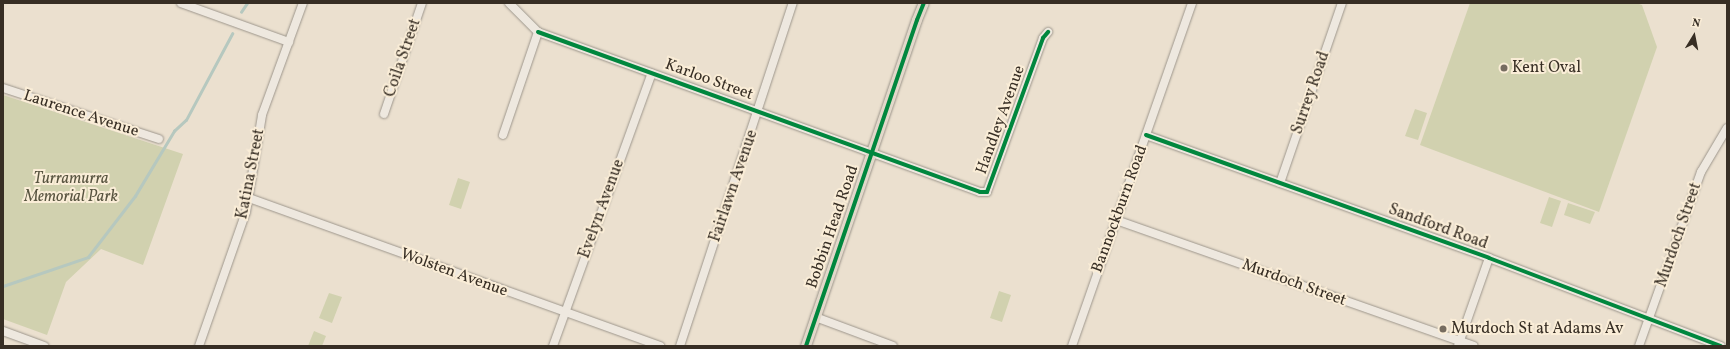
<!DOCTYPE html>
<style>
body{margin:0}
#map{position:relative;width:1730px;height:349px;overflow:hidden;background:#ebe0cf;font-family:Vollkorn,serif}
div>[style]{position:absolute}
.green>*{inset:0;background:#d1d1af}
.stream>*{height:2.5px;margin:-1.25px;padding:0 1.25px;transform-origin:1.25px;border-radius:1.25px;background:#b6c8bf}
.roads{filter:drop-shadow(0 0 1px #9d968c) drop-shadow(0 0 1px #9d968c)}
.minor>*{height:8px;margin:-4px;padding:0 4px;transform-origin:4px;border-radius:4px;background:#eee8df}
.major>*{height:10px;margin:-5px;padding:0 5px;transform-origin:5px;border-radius:5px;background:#e2d8ca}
.cycleway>*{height:4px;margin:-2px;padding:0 2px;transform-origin:2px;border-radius:2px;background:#00873e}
.dots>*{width:11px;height:11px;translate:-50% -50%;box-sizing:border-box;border:2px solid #faedd7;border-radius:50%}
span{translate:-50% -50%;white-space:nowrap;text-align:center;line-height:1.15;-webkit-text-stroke:4px #faedd7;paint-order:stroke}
.street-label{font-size:16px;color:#372e24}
.poi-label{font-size:16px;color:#372e24}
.left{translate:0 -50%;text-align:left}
.park-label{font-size:16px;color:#585440;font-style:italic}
.frame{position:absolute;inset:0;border:4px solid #372e24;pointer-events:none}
.north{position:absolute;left:1674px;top:16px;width:40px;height:40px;-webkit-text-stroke:3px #faedd7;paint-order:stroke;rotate:10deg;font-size:11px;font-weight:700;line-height:16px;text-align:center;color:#372e24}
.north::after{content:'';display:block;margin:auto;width:14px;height:18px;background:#372e24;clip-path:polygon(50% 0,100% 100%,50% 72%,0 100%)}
</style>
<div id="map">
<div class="green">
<div style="clip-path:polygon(1470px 3px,1636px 3px,1642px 5px,1657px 47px,1599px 212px,1420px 145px)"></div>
<div style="clip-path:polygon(3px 95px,183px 154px,143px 265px,101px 249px,66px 282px,47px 335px,3px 319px)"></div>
<div style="clip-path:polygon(1415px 109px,1427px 113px,1418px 140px,1405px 136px)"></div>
<div style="clip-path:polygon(458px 178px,470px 182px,461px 209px,449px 205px)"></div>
<div style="clip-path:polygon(1549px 197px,1561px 201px,1552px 227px,1540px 223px)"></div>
<div style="clip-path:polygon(1568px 203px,1595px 212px,1590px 224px,1564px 215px)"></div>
<div style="clip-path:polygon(999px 291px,1011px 295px,1002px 322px,990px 318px)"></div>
<div style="clip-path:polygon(329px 293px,342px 297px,332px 323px,319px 318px)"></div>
<div style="clip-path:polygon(314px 331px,326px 336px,322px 346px,308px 346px)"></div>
</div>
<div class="stream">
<div style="left:241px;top:12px;width:11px;rotate:-56deg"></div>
<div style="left:3px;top:286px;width:90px;rotate:-18.8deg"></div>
<div style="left:88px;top:257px;width:77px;rotate:-52.4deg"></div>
<div style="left:135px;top:196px;width:76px;rotate:-59deg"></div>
<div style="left:174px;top:131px;width:16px;rotate:-43deg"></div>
<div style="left:186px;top:120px;width:98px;rotate:-61.9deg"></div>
</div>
<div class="roads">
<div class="minor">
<div style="left:181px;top:3px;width:115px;rotate:19.9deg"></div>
<div style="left:538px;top:32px;width:470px;rotate:19.9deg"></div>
<div style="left:980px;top:192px;width:7px"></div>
<div style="left:987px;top:192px;width:164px;rotate:-70deg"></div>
<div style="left:1043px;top:38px;width:8px;rotate:-50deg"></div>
<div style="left:3px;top:88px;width:164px;rotate:18.1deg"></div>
<div style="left:384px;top:114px;width:117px;rotate:-71.1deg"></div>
<div style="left:503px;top:135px;width:109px;rotate:-71.2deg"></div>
<div style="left:538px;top:32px;width:41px;rotate:-135deg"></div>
<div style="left:1146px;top:135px;width:364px;rotate:19.7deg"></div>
<div style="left:1489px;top:258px;width:248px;rotate:20.8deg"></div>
<div style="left:1280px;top:183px;width:190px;rotate:-71deg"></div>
<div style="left:249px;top:198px;width:437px;rotate:19.8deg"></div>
<div style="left:1116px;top:220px;width:379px;rotate:19.4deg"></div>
<div style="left:815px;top:317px;width:83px;rotate:20.4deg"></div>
<div style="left:3px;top:331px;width:44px;rotate:20.1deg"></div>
<div style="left:199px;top:346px;width:142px;rotate:-70.7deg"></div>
<div style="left:246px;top:212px;width:98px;rotate:-80.6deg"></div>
<div style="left:262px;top:115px;width:119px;rotate:-69.9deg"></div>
<div style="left:553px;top:346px;width:290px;rotate:-70.1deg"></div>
<div style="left:680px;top:346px;width:361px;rotate:-71.8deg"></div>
<div style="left:1072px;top:346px;width:363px;rotate:-70.7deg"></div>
<div style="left:1458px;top:346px;width:93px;rotate:-70.6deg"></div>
<div style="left:1639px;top:346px;width:185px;rotate:-70.4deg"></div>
<div style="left:1701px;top:172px;width:51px;rotate:-59.4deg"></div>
</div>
<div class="major">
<div style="left:806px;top:346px;width:344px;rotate:-71.2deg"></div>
<div style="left:917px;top:20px;width:18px;rotate:-68deg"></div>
</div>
</div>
<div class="cycleway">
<div style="left:538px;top:32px;width:470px;rotate:19.9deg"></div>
<div style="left:980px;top:192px;width:7px"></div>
<div style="left:987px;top:192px;width:164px;rotate:-70deg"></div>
<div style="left:1043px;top:38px;width:8px;rotate:-50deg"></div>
<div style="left:1146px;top:135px;width:364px;rotate:19.7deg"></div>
<div style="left:1489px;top:258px;width:248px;rotate:20.8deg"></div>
<div style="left:806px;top:346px;width:344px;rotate:-71.2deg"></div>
<div style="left:917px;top:20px;width:18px;rotate:-68deg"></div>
</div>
<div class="dots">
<div style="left:1504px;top:68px;background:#766c60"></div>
<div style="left:1443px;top:329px;background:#766c60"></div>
</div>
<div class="street-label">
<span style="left:403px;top:58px;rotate:-71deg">Coila Street</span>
<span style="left:709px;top:80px;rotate:20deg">Karloo Street</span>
<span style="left:1311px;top:93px;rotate:-71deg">Surrey Road</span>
<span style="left:81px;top:114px;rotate:18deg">Laurence Avenue</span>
<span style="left:1001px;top:120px;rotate:-70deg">Handley Avenue</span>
<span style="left:251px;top:174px;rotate:-79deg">Katina Street</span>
<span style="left:734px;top:186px;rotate:-71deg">Fairlawn Avenue</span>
<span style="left:602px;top:209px;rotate:-70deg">Evelyn Avenue</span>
<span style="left:1120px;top:209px;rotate:-70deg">Bannockburn Road</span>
<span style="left:833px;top:227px;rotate:-71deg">Bobbin Head Road</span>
<span style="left:1438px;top:227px;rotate:20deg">Sandford Road</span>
<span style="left:1679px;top:235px;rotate:-71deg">Murdoch Street</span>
<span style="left:454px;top:273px;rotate:20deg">Wolsten Avenue</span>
<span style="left:1294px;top:283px;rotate:20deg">Murdoch Street</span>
</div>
<div class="poi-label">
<span class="left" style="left:1512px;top:68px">Kent Oval</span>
<span class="left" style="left:1451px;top:329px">Murdoch St at Adams Av</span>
</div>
<div class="park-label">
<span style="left:71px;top:188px">Turramurra<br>Memorial Park</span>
</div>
<div class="frame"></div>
<div class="north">N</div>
</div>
